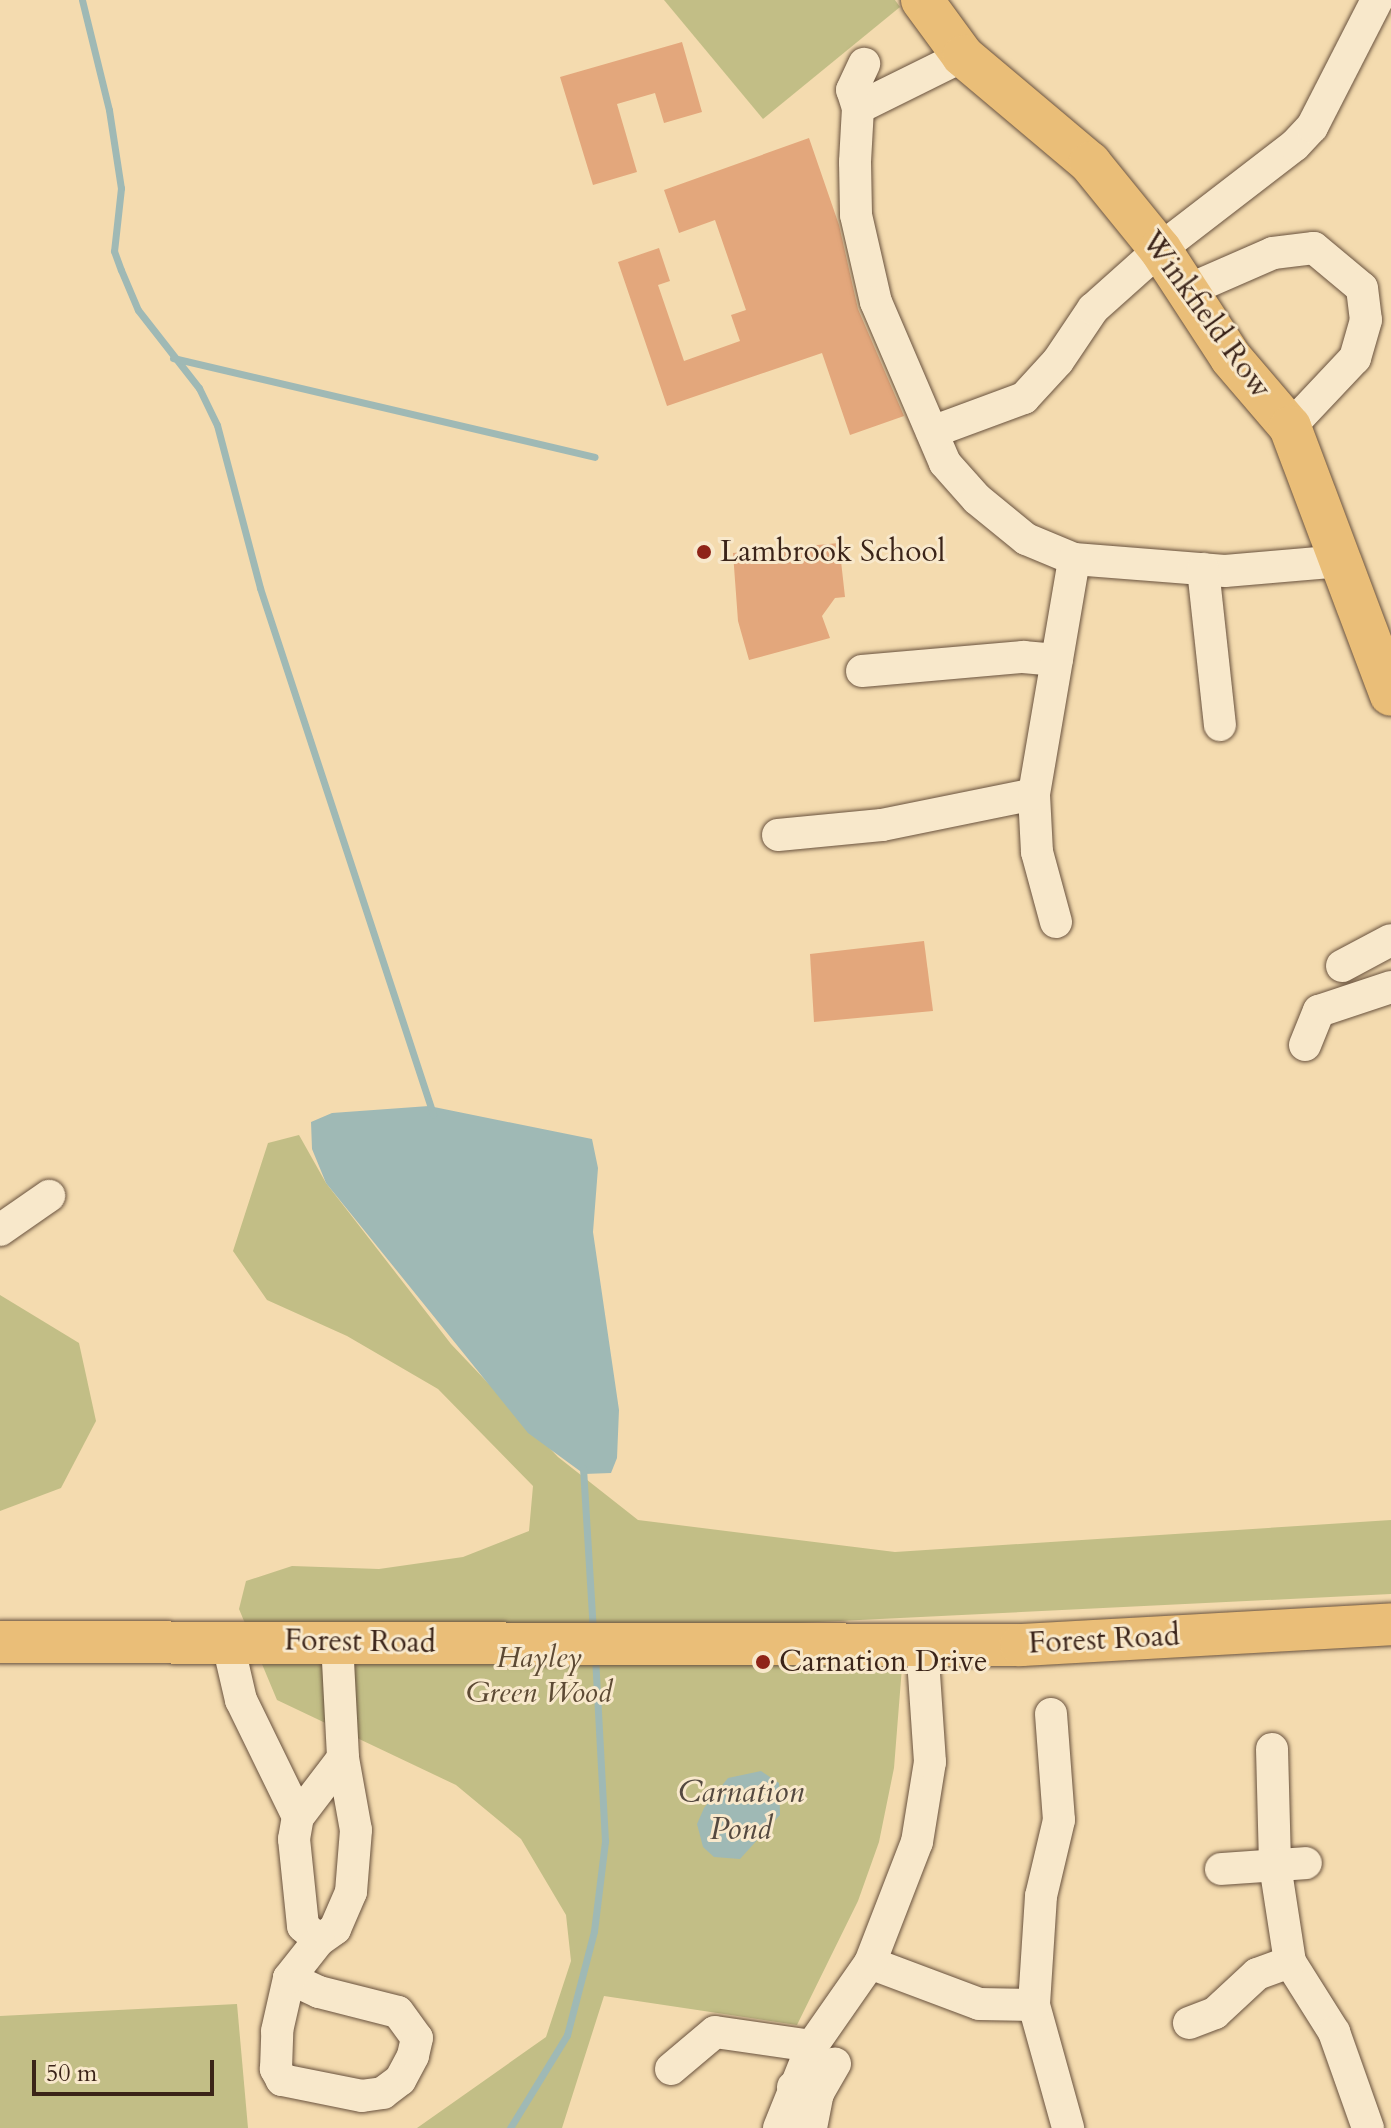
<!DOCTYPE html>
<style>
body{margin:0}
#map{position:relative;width:1391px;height:2128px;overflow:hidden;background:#f4dbaf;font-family:Cardo,serif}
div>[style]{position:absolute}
.green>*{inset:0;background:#c2be86}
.water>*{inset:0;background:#9fb9b5}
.stream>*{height:7px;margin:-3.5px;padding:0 3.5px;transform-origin:3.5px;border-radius:3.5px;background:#9fb9b5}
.building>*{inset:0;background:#e3a77c}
.roads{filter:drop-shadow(0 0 2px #69523e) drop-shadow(0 0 2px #69523e)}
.minor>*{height:32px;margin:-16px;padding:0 16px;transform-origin:16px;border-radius:16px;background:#f8e8cb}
.major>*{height:42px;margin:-21px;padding:0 21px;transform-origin:21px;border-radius:21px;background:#eabe78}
.dots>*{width:22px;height:22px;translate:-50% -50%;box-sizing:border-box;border:4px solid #f8e8cb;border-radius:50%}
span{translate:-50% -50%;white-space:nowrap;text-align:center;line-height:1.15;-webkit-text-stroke:6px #f8e8cb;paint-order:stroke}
.street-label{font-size:30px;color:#3b2419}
.poi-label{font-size:30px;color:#3b2419}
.left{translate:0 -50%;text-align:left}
.park-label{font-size:30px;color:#5d4a34;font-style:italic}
.water-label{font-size:32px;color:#544940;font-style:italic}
.scale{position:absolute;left:32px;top:2060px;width:182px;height:36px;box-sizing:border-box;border:4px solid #3b2419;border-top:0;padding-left:10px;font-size:24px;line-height:28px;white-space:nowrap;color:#3b2419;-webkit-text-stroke:6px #f8e8cb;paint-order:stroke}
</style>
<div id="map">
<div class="green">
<div style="clip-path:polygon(664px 0,895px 0,900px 7px,763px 119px)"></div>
<div style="clip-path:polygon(299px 1135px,326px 1183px,451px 1344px,558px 1457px,638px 1520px,895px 1552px,1391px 1520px,1391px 1594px,758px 1625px,760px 1665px,902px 1667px,894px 1768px,879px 1842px,858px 1901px,797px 2025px,604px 1996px,562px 2128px,417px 2128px,546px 2037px,571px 1961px,566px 1915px,521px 1839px,456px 1785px,277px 1700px,239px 1609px,246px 1581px,292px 1566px,379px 1569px,463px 1557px,529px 1531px,533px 1486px,438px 1389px,347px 1336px,267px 1300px,233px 1251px,268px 1143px)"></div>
<div style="clip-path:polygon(0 1295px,79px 1343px,96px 1421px,61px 1488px,0 1511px)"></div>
<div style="clip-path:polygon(237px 2004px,248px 2128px,0 2128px,0 2016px)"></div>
</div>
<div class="water">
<div style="clip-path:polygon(429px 1106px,592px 1139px,598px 1168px,593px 1232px,619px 1410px,617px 1458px,611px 1473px,584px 1474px,528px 1433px,326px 1183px,312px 1149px,311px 1122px,332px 1113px)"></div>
<div style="clip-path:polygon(761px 1771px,779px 1783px,780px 1815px,740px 1859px,714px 1857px,703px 1847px,697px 1824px,704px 1808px,728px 1778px)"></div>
</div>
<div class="stream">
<div style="left:82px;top:0;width:113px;rotate:76.2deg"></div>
<div style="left:109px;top:110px;width:79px;rotate:81.3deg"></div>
<div style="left:121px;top:188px;width:63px;rotate:96.3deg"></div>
<div style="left:114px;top:251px;width:20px;rotate:70deg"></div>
<div style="left:121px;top:270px;width:43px;rotate:67deg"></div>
<div style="left:138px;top:310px;width:99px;rotate:52deg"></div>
<div style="left:199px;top:388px;width:41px;rotate:64.1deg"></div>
<div style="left:217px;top:425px;width:169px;rotate:75.2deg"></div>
<div style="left:260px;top:588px;width:554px;rotate:71.79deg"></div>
<div style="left:173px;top:358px;width:433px;rotate:13.2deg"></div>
<div style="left:583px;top:1468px;width:163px;rotate:86.5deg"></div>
<div style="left:510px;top:2128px;width:109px;rotate:-58.5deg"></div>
<div style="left:567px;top:2035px;width:107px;rotate:-75.4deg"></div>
<div style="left:594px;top:1931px;width:91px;rotate:-83deg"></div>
<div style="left:605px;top:1841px;width:186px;rotate:-93.1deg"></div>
</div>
<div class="building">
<div style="clip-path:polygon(682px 42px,702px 112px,664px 123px,655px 93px,617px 104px,637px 172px,593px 185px,560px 77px)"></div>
<div style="clip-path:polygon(809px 138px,839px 225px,858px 309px,904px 416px,850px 435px,822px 353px,667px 406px,618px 262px,659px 248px,670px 281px,658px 285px,684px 361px,740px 341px,731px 315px,746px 310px,715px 220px,679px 233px,664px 190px)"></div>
<div style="clip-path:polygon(839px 543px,845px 597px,835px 598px,822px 616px,830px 638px,749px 660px,738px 621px,733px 553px)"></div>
<div style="clip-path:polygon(924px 941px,933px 1011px,814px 1022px,810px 954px)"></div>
</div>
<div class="roads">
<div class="minor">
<div style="left:963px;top:56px;width:117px;rotate:153.7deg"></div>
<div style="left:858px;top:108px;width:54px;rotate:93.2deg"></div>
<div style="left:855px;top:162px;width:53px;rotate:88.9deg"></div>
<div style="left:856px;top:215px;width:89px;rotate:77.1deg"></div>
<div style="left:876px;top:302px;width:175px;rotate:66.8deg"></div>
<div style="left:945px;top:463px;width:48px;rotate:48.4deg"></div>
<div style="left:977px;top:499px;width:63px;rotate:39.2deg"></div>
<div style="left:1026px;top:539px;width:52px;rotate:22.6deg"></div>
<div style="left:1074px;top:559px;width:151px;rotate:4.5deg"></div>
<div style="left:1225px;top:571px;width:117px;rotate:-4.9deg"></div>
<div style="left:858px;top:108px;width:19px;rotate:-108deg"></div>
<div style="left:852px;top:90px;width:29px;rotate:-65deg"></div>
<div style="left:1186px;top:291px;width:95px;rotate:-23.6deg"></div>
<div style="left:1273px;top:253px;width:41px;rotate:-7deg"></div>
<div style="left:1314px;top:248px;width:62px;rotate:39.8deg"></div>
<div style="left:1362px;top:288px;width:32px;rotate:83deg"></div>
<div style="left:1366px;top:320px;width:40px;rotate:106deg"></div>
<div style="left:1355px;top:358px;width:95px;rotate:133.3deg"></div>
<div style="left:932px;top:432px;width:98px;rotate:-20.3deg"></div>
<div style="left:1024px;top:398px;width:50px;rotate:-47.4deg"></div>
<div style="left:1058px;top:361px;width:63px;rotate:-56.1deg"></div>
<div style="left:1093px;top:309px;width:90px;rotate:-41.8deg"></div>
<div style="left:1160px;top:249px;width:170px;rotate:-37.6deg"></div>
<div style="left:1295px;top:145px;width:25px;rotate:-47deg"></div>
<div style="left:1312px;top:127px;width:143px;rotate:-62.9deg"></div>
<div style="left:1203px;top:569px;width:157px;rotate:83.8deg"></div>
<div style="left:862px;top:671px;width:162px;rotate:-5deg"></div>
<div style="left:1023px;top:657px;width:34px;rotate:5deg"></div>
<div style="left:778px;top:835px;width:104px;rotate:-5.5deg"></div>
<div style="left:882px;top:825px;width:155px;rotate:-11.5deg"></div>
<div style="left:1056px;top:922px;width:73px;rotate:-105.2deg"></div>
<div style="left:1037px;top:852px;width:58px;rotate:-93deg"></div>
<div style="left:1034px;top:794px;width:238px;rotate:-80.3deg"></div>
<div style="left:1342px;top:966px;width:55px;rotate:-28deg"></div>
<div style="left:1305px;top:1045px;width:37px;rotate:-68deg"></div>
<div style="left:1319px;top:1011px;width:76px;rotate:-18.4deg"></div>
<div style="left:0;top:1230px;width:60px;rotate:-34.8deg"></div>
<div style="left:227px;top:1640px;width:62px;rotate:76.9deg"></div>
<div style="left:241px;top:1700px;width:130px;rotate:64deg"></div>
<div style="left:337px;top:1642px;width:116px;rotate:87deg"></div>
<div style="left:343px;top:1758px;width:73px;rotate:79.8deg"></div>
<div style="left:356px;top:1830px;width:62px;rotate:94.6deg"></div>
<div style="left:351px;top:1892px;width:40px;rotate:113.4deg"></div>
<div style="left:335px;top:1929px;width:19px;rotate:145deg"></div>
<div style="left:319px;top:1940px;width:21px;rotate:-139deg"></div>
<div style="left:303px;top:1926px;width:87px;rotate:-95.9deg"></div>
<div style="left:294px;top:1839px;width:22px;rotate:-80deg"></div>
<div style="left:298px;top:1817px;width:74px;rotate:-52.7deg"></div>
<div style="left:1051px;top:1714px;width:106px;rotate:85.7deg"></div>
<div style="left:1059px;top:1820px;width:78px;rotate:103.3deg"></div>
<div style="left:1041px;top:1896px;width:109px;rotate:93.7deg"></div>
<div style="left:1034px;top:2005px;width:128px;rotate:74.5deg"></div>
<div style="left:1272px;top:1749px;width:116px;rotate:88.5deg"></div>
<div style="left:1275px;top:1865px;width:98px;rotate:81.2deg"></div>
<div style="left:1290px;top:1962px;width:83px;rotate:57.8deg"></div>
<div style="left:1334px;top:2032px;width:102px;rotate:70.5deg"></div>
<div style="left:1221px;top:1869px;width:85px;rotate:-4deg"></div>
<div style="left:870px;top:1963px;width:116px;rotate:20.6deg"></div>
<div style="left:979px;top:2004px;width:55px;rotate:1deg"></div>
<div style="left:289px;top:1978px;width:33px;rotate:25deg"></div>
<div style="left:319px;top:1992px;width:81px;rotate:14.2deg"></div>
<div style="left:398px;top:2012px;width:32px;rotate:54deg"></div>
<div style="left:417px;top:2038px;width:18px;rotate:103deg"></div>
<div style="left:413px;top:2056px;width:27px;rotate:118deg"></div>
<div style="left:400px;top:2080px;width:21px;rotate:143deg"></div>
<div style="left:383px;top:2093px;width:21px;rotate:172deg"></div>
<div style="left:362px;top:2096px;width:82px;rotate:-168.7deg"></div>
<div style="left:282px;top:2080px;width:13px;rotate:-119deg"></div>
<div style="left:276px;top:2069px;width:38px;rotate:-88deg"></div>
<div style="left:277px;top:2031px;width:54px;rotate:-77.2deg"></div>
<div style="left:289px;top:1978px;width:48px;rotate:-51.7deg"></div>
<div style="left:1189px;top:2023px;width:28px;rotate:-21deg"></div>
<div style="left:1215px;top:2013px;width:57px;rotate:-42.9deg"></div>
<div style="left:1257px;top:1974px;width:35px;rotate:-20deg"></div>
<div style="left:671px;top:2069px;width:57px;rotate:-40.1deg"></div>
<div style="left:715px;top:2032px;width:98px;rotate:8.2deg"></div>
<div style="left:793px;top:2087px;width:26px;rotate:13deg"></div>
<div style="left:818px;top:2093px;width:34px;rotate:-60deg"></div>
<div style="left:779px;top:2128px;width:88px;rotate:-68.1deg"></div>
<div style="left:812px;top:2046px;width:101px;rotate:-55.1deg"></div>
<div style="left:870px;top:1963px;width:130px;rotate:-68.8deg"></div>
<div style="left:917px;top:1842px;width:81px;rotate:-80.8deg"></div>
<div style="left:930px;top:1762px;width:118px;rotate:-93.9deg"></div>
<div style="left:811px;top:2128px;width:36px;rotate:-79deg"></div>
</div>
<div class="major">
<div style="left:922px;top:0;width:69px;rotate:53.8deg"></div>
<div style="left:963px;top:56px;width:166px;rotate:40.1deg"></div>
<div style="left:1090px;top:163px;width:111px;rotate:50.9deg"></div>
<div style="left:1160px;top:249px;width:130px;rotate:56.9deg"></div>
<div style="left:1231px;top:358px;width:91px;rotate:49.5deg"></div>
<div style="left:1290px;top:427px;width:286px;rotate:69.4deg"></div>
<div style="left:0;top:1642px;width:1021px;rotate:0.17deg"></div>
<div style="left:1021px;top:1645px;width:371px;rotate:-3.2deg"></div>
</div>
</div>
<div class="dots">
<div style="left:704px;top:552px;background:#8f2418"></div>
<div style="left:763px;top:1662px;background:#8f2418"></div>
</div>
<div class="street-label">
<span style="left:1206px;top:315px;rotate:54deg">Winkfield Row</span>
<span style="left:1104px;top:1640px;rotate:-3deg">Forest Road</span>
<span style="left:360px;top:1642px;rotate:1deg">Forest Road</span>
</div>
<div class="poi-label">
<span class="left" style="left:720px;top:552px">Lambrook School</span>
<span class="left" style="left:779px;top:1662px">Carnation Drive</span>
</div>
<div class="park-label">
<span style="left:539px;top:1675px">Hayley<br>Green Wood</span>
</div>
<div class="water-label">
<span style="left:741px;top:1811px">Carnation<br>Pond</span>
</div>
<div class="scale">50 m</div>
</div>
